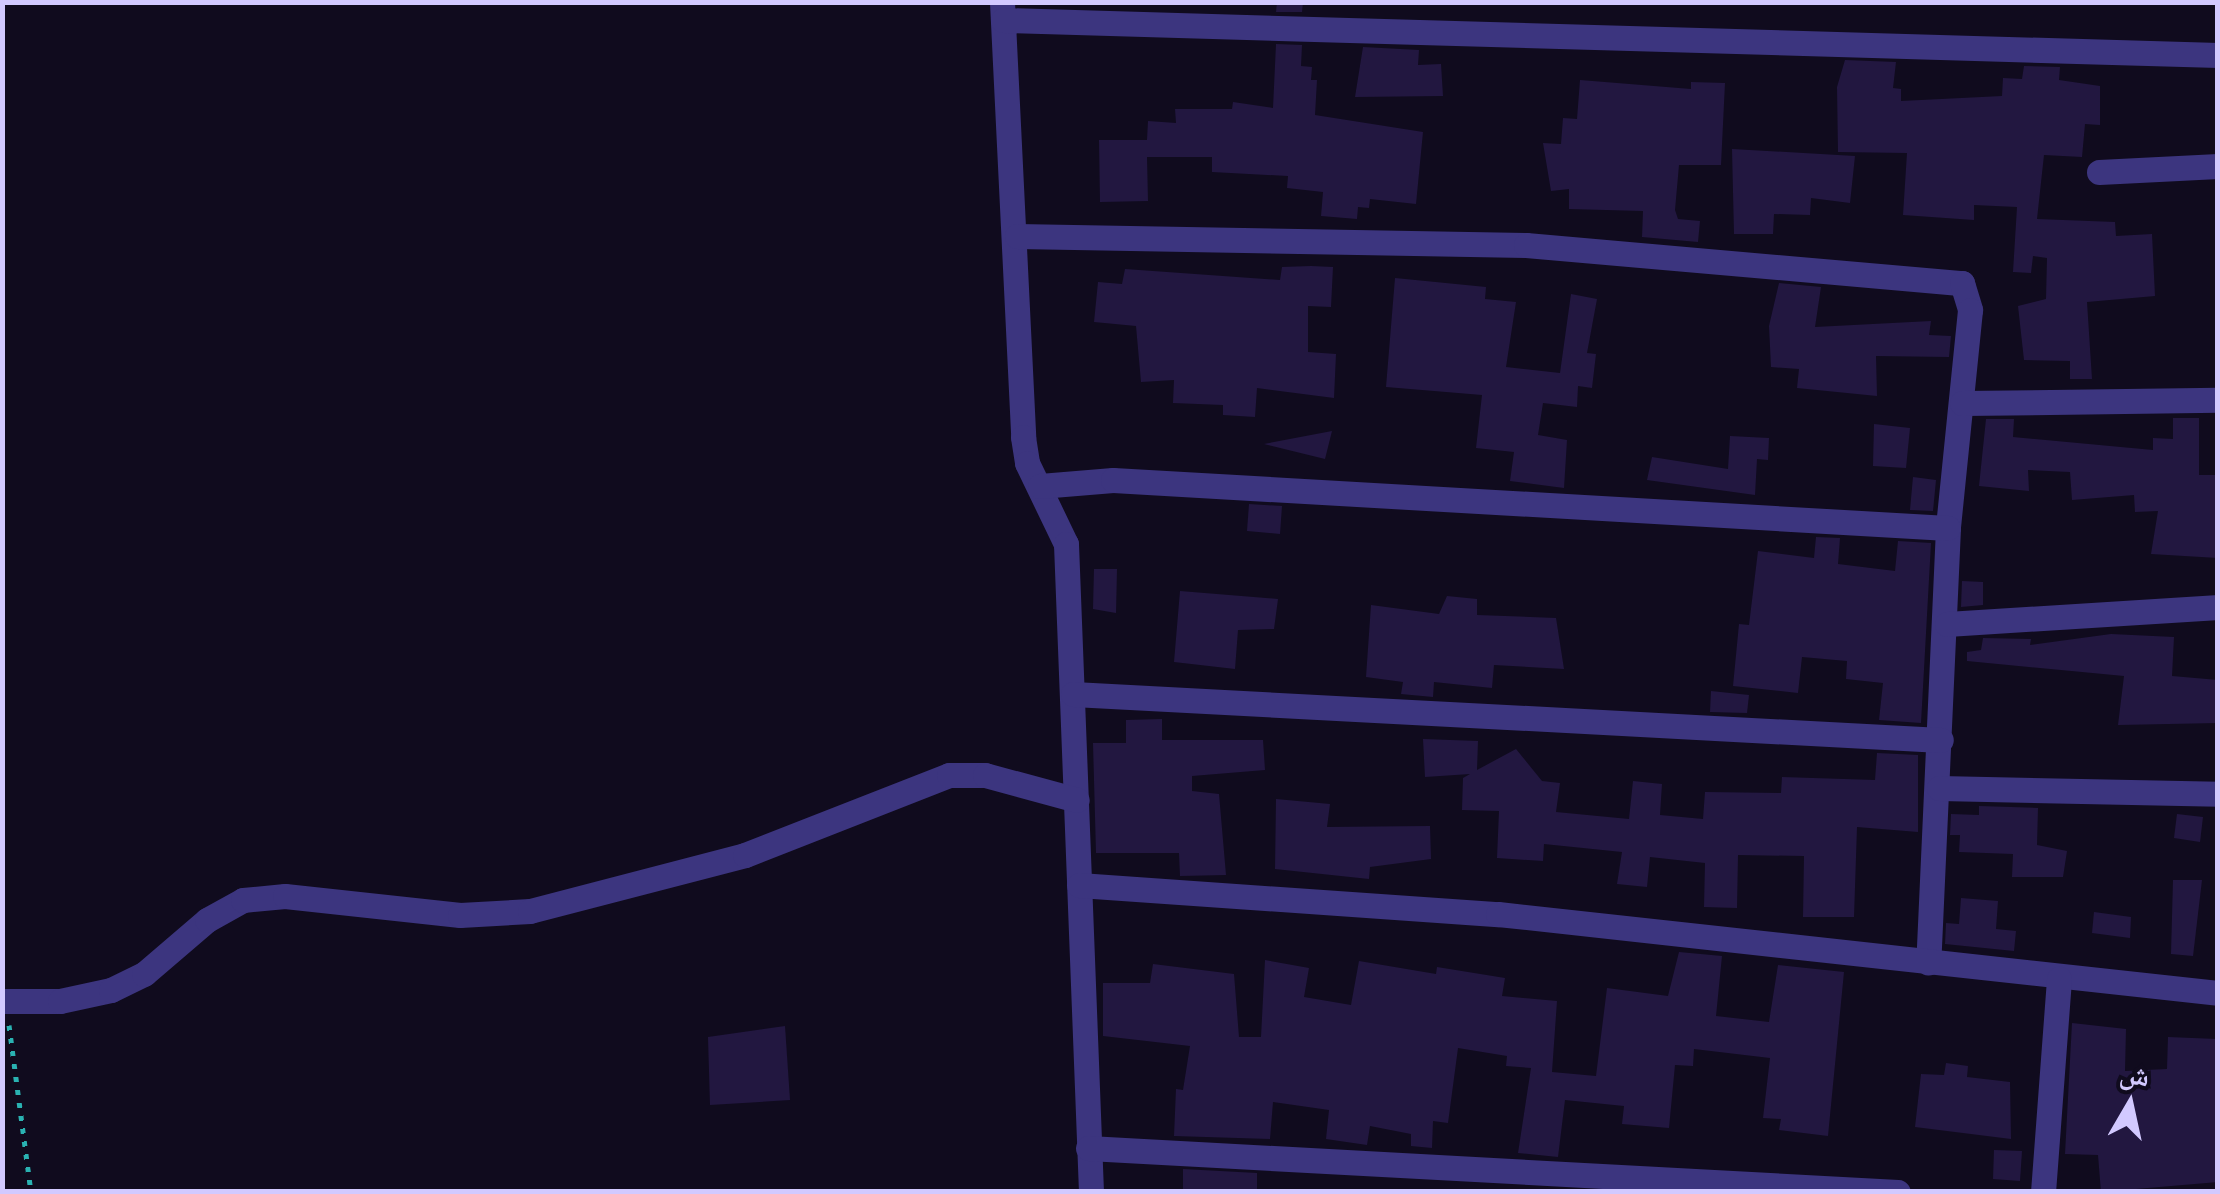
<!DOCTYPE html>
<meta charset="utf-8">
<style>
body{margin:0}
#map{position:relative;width:2220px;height:1194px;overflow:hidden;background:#100b1e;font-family:"PT Sans","Noto Naskh Arabic",sans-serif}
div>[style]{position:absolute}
.building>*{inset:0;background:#221740}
.path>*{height:5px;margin-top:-2.5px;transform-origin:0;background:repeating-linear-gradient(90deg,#2ab2b2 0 5px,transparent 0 13px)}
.street>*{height:25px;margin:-12.5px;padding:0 12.5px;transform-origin:12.5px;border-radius:12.5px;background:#3c357f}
span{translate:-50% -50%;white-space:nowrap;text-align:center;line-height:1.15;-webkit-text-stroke:8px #100b1e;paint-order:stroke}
.frame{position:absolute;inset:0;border:5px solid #d2c9ff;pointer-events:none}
.north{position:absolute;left:2080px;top:1054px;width:100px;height:100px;-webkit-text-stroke:8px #100b1e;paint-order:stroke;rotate:9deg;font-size:28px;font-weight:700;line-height:40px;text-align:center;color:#d2c9ff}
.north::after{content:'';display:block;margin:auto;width:35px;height:45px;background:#d2c9ff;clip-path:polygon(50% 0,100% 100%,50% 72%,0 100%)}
</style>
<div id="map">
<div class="building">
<div style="clip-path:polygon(1277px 2px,1303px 2px,1302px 12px,1276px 12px)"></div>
<div style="clip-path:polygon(1276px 44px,1302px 45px,1301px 66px,1312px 67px,1311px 80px,1317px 80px,1315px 115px,1423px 132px,1416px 204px,1370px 199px,1369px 208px,1358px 207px,1357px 219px,1321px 216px,1323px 192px,1287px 188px,1288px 176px,1212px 172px,1212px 157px,1147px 157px,1148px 201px,1100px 202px,1099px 140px,1147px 140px,1148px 121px,1176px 123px,1175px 109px,1232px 109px,1233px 102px,1273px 108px)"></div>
<div style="clip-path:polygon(1363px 47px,1419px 50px,1418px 65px,1441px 64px,1443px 96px,1355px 97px)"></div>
<div style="clip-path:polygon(1845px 60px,1896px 62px,1893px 88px,1901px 89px,1901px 101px,2002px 96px,2003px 78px,2022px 79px,2024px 66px,2060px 67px,2059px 80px,2100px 86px,2100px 125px,2085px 124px,2082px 157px,2044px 155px,2037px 219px,2115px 222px,2116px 236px,2152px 234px,2155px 296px,2087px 302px,2092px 379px,2070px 379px,2070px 361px,2024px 360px,2018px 306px,2046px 299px,2047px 258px,2033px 256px,2031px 273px,2013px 272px,2017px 207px,1974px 205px,1974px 220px,1903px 215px,1907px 153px,1838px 152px,1837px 87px)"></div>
<div style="clip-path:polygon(1580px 80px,1691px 89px,1691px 82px,1725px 83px,1721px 165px,1679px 165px,1675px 210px,1678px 219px,1700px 221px,1698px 242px,1642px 237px,1643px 211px,1569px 209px,1569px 189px,1551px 191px,1543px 143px,1561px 144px,1563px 118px,1577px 119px)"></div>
<div style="clip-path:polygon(1732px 149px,1855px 156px,1850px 203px,1811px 198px,1810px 215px,1774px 214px,1773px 234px,1734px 234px)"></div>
<div style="clip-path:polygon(1311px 266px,1333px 267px,1331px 307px,1308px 306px,1308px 352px,1336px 354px,1334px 398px,1257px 388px,1255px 417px,1223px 415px,1223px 405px,1173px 403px,1174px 380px,1141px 382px,1136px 326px,1094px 322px,1098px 282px,1122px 284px,1125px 269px,1280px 280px,1282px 267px)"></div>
<div style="clip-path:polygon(1395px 278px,1486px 287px,1485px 299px,1516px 302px,1506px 367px,1560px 373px,1571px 294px,1597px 299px,1587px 353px,1596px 354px,1592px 388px,1578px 386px,1577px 407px,1543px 403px,1538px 435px,1567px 440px,1564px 488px,1510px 481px,1514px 452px,1476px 448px,1482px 395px,1386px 387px)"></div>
<div style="clip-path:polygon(1779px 283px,1821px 287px,1815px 327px,1931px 321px,1929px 335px,1951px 336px,1949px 357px,1876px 356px,1877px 396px,1797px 388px,1799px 369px,1771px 367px,1769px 326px)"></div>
<div style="clip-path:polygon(2173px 418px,2199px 418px,2199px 475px,2218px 475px,2218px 558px,2151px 554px,2158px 511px,2135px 512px,2134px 495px,2072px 500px,2070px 472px,2028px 470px,2029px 491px,1979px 486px,1986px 419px,2014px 419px,2013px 437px,2153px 450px,2153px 438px,2173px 439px)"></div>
<div style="clip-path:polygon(1874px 424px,1910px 428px,1906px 468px,1873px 466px)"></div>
<div style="clip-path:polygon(1332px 431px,1325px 459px,1264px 444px)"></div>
<div style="clip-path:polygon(1730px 436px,1769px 438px,1768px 460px,1757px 459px,1755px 495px,1647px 480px,1652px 457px,1728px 469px)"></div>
<div style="clip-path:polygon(1913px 477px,1936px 480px,1933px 511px,1910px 510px)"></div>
<div style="clip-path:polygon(1249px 504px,1282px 506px,1280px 534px,1247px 531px)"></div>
<div style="clip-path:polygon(1816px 537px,1840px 538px,1838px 564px,1895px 571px,1898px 541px,1931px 543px,1921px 723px,1879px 720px,1883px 683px,1846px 679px,1847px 661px,1802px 657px,1798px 693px,1733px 686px,1739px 624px,1749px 625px,1758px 551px,1814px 558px)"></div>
<div style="clip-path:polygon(1094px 569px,1117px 569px,1116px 613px,1093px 609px)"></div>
<div style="clip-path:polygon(1962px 581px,1983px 582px,1983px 605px,1961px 607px)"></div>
<div style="clip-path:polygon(1180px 591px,1278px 599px,1274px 629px,1238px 630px,1235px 669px,1174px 662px)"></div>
<div style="clip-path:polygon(1447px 596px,1477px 599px,1477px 615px,1556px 618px,1564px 669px,1494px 665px,1492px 688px,1434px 682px,1433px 697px,1401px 694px,1403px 682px,1366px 677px,1371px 605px,1439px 614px)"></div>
<div style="clip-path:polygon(2111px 634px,2174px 637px,2172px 676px,2218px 680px,2218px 723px,2118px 725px,2124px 676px,1967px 661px,1967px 652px,1981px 650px,1983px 638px,2031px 639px,2030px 645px)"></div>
<div style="clip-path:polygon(1711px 691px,1749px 695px,1747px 713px,1710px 712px)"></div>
<div style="clip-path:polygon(1162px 719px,1162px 740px,1263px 740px,1265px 770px,1192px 776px,1192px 791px,1219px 794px,1226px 875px,1180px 876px,1179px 853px,1096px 853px,1093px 743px,1126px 743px,1126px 720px)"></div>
<div style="clip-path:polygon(1423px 739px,1478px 741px,1477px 770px,1516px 749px,1542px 781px,1560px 783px,1556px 812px,1629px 819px,1633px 781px,1662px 784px,1660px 815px,1703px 819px,1705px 792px,1781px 793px,1782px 777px,1875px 780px,1877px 753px,1918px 755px,1918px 832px,1857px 827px,1854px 917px,1803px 917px,1804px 856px,1738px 855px,1737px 908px,1704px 907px,1705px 863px,1650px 857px,1647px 887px,1617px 884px,1622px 852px,1544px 844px,1543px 861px,1497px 858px,1499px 811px,1462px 810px,1463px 778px,1470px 774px,1425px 777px)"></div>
<div style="clip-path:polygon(1276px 799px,1330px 804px,1327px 827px,1430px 826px,1431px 859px,1370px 867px,1369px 879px,1275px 869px)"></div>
<div style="clip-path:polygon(1979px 806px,2038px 808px,2037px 845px,2067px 851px,2063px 877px,2012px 877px,2013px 854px,1959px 852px,1960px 835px,1950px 835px,1951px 814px,1979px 815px)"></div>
<div style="clip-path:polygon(2177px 814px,2203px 817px,2200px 842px,2174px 838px)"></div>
<div style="clip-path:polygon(2173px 880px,2202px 880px,2193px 956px,2171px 954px)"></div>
<div style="clip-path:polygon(1961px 898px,1998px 901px,1996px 929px,2016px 931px,2014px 951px,1945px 944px,1946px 923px,1959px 924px)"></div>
<div style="clip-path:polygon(2094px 912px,2131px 917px,2130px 938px,2092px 933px)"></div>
<div style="clip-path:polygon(1679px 952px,1722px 956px,1716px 1016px,1769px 1022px,1778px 965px,1844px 972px,1828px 1136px,1779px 1130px,1781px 1119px,1763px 1118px,1770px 1058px,1694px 1049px,1693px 1066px,1675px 1065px,1669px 1128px,1622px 1124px,1624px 1106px,1565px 1100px,1558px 1157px,1518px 1153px,1531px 1068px,1506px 1066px,1507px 1056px,1458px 1048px,1448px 1123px,1433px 1121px,1432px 1148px,1411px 1146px,1411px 1134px,1370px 1126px,1367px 1145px,1326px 1139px,1329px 1110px,1273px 1102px,1270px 1139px,1174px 1136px,1176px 1089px,1183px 1090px,1190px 1046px,1103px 1036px,1103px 983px,1150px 983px,1153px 964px,1234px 974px,1239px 1037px,1261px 1037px,1265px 960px,1309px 968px,1304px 997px,1351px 1005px,1359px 961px,1436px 974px,1437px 967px,1505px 978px,1502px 996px,1557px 1001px,1552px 1072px,1596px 1076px,1607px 988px,1668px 996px)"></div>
<div style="clip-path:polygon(2072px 1023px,2126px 1029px,2125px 1071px,2167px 1069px,2168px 1037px,2217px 1039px,2218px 1182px,2101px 1192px,2098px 1155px,2065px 1154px)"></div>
<div style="clip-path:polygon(785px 1026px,790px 1100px,710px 1105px,708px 1037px)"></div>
<div style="clip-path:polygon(1946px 1063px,1968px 1066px,1967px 1077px,2010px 1082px,2011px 1139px,1915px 1127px,1921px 1074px,1944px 1075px)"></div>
<div style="clip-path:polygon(1994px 1150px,2022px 1151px,2020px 1181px,1993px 1179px)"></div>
<div style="clip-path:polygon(1183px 1169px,1257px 1173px,1257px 1192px,1183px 1191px)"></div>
</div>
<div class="path">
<div style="left:9px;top:1025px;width:168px;rotate:82.5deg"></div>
</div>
<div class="street">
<div style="left:1002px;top:2px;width:436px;rotate:87.2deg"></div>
<div style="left:1023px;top:437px;width:26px;rotate:81deg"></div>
<div style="left:1027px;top:463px;width:90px;rotate:64.3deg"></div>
<div style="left:1066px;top:544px;width:648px;rotate:87.79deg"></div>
<div style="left:1003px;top:20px;width:1216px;rotate:1.65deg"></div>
<div style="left:2099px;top:172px;width:119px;rotate:-2.9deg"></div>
<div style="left:1017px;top:236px;width:509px;rotate:1.01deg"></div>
<div style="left:1526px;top:245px;width:438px;rotate:5deg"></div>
<div style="left:1962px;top:283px;width:28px;rotate:73deg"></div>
<div style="left:1970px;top:310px;width:219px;rotate:95.8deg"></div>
<div style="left:1948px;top:528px;width:435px;rotate:92.6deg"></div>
<div style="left:1962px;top:403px;width:256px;rotate:-0.7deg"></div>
<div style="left:1040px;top:486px;width:73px;rotate:-4.7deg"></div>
<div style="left:1113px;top:480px;width:836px;rotate:3.29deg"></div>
<div style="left:1947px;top:624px;width:272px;rotate:-3.6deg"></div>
<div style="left:1073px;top:694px;width:869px;rotate:3.03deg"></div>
<div style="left:1939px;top:788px;width:279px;rotate:1.2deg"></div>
<div style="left:1079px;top:885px;width:420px;rotate:4deg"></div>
<div style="left:1498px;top:914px;width:724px;rotate:6.26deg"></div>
<div style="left:2px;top:1001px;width:58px"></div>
<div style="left:60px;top:1001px;width:52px;rotate:-12.2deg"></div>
<div style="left:111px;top:990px;width:37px;rotate:-26deg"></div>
<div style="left:144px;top:974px;width:83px;rotate:-40.6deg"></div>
<div style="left:207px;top:920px;width:41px;rotate:-29.1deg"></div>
<div style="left:243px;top:900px;width:42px;rotate:-5.4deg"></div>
<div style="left:285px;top:896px;width:176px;rotate:6.2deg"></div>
<div style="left:460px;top:915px;width:70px;rotate:-3.3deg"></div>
<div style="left:530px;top:911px;width:222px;rotate:-14.6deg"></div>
<div style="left:745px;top:855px;width:219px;rotate:-21.4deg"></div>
<div style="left:949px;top:775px;width:36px"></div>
<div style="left:985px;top:775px;width:95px;rotate:15.2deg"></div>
<div style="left:1088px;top:1148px;width:811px;rotate:3.11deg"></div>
<div style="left:2043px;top:1192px;width:214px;rotate:-85.7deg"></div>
</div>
<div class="frame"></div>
<div class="north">ش</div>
</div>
